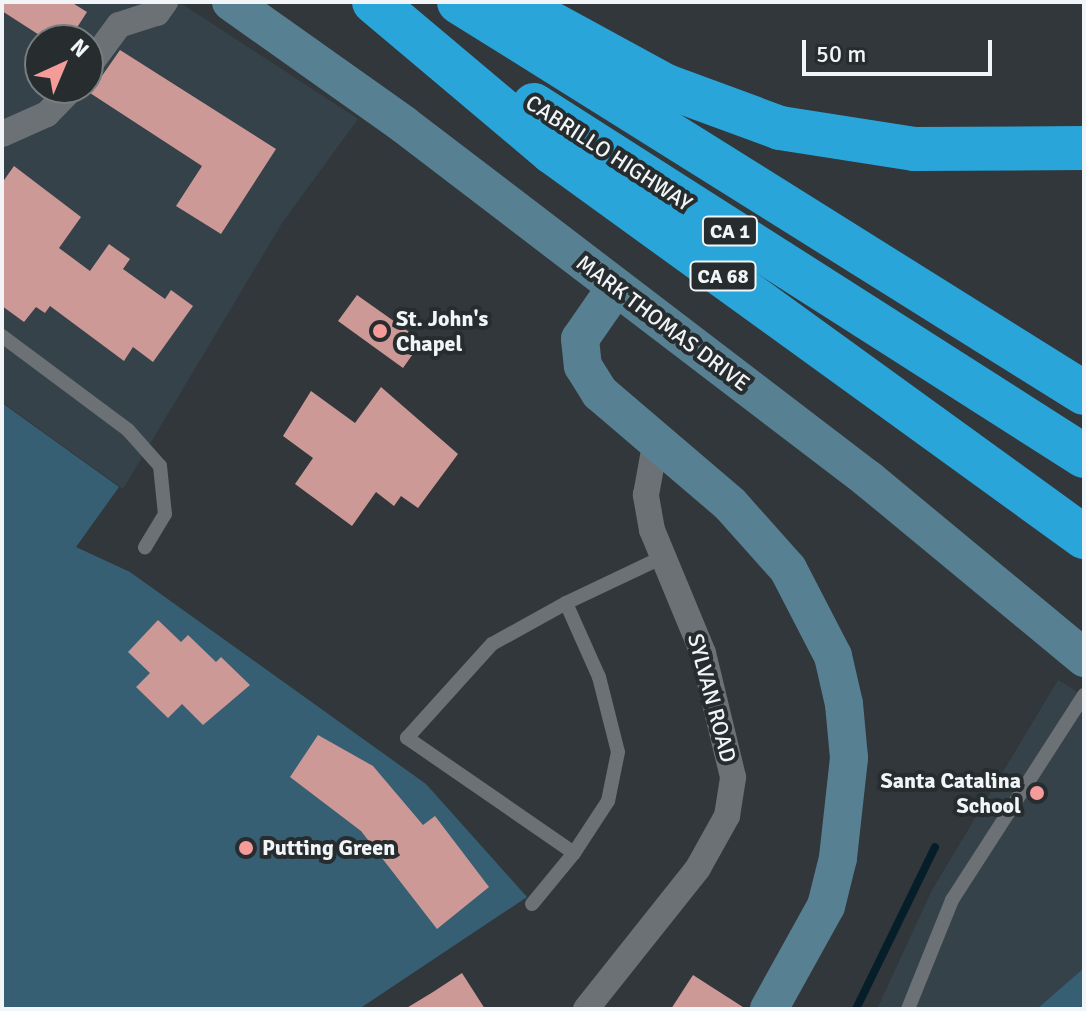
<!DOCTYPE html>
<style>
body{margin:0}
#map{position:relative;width:1086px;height:1011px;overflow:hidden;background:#31373a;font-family:Signika,sans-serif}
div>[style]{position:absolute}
.built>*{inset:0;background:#364249}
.green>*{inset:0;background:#365f74}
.stream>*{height:8px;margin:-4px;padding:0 4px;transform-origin:4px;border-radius:4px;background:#051e29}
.building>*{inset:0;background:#cd9997}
.lane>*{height:14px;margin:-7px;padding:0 7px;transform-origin:7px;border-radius:7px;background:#6b7175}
.street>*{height:26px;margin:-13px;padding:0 13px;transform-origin:13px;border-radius:13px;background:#6b7175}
.secondary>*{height:38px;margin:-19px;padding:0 19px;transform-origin:19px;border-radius:19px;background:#578193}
.highway>*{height:44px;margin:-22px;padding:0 22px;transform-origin:22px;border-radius:22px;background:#29a5d9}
.dots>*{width:22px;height:22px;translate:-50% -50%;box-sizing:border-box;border:4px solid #272d2f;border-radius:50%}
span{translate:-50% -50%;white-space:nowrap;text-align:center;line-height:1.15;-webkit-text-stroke:8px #272d2f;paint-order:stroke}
.shield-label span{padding:2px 6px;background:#272d2f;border:2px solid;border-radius:6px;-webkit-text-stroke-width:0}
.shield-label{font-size:20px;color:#f1f5f7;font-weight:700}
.street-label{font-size:22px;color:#f1f5f7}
.poi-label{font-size:22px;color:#f1f5f7;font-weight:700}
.left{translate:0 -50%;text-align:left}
.right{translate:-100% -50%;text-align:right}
.frame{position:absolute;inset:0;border:4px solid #f1f5f7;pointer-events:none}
.north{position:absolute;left:24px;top:24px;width:80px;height:80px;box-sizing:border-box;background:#272d2f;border:2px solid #787d7f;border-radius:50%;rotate:44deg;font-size:22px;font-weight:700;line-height:32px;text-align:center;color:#f1f5f7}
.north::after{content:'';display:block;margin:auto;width:28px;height:36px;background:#f59b9a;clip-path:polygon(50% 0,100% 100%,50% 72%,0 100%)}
.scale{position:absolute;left:802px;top:40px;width:190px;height:36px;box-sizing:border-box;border:4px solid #f1f5f7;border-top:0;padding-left:10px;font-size:24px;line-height:28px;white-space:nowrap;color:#f1f5f7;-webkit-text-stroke:6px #272d2f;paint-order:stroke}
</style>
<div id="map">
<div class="built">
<div style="clip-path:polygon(evenodd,2px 2px,179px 2px,358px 119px,282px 223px,123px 489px,2px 402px,2px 2px,40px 40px,88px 40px,88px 88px,40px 88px,40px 40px)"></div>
<div style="clip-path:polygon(1058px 680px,1084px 696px,1084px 1009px,877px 1009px,932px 890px)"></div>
</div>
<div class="green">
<div style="clip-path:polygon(2px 403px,119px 487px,76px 547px,130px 572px,426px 784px,527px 897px,359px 1009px,2px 1009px)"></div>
<div style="clip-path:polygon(1084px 968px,1084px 1009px,1037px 1009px)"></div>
</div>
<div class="stream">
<div style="left:856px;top:1009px;width:180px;rotate:-64deg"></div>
</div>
<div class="building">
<div style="clip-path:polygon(2px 2px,71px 2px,87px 12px,69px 40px,47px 40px,2px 11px)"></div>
<div style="clip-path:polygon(120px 50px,276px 149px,221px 234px,176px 206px,202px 166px,90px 93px)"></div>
<div style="clip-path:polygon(14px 166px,81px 217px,59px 248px,90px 271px,109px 244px,130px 259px,123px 269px,165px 299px,171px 290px,193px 306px,153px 362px,133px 347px,124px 361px,50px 306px,45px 313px,36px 307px,24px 322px,2px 306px,2px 183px)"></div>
<div style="clip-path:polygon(357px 295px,422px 341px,403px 368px,338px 321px)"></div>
<div style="clip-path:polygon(381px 387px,458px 454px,418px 508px,401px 496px,394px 506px,376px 492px,352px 526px,295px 484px,313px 458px,283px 436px,311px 391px,355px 423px)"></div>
<div style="clip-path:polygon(158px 620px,181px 642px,188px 635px,216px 662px,221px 657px,250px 685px,203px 725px,182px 704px,168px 718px,136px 687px,150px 673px,128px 652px)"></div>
<div style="clip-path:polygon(318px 735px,373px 766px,423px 825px,435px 816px,489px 887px,437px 929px,361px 831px,290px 777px)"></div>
<div style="clip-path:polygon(462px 973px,485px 1009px,405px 1009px,433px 992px)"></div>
<div style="clip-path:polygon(693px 975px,746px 1009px,671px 1009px)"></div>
</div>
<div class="lane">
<div style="left:2px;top:336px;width:157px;rotate:36.7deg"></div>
<div style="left:128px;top:430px;width:48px;rotate:48.4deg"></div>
<div style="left:160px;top:466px;width:48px;rotate:84.1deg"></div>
<div style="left:165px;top:514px;width:39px;rotate:121deg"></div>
<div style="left:566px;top:603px;width:81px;rotate:66deg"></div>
<div style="left:599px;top:677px;width:77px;rotate:75.8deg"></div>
<div style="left:618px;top:752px;width:50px;rotate:101.5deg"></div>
<div style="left:608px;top:801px;width:62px;rotate:123.2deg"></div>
<div style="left:574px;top:853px;width:203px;rotate:-145.4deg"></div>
<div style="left:407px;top:738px;width:127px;rotate:-47.9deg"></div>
<div style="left:492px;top:644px;width:85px;rotate:-29deg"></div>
<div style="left:566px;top:603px;width:107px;rotate:-25.4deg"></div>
<div style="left:532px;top:904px;width:66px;rotate:-50.5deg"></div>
<div style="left:908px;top:1009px;width:118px;rotate:-68deg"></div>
<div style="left:952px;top:900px;width:244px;rotate:-57.2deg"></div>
</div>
<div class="street">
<div style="left:88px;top:67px;width:52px;rotate:-53.6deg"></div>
<div style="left:119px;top:25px;width:40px;rotate:-18deg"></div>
<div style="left:157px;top:13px;width:14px;rotate:-54deg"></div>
<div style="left:2px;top:134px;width:49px;rotate:-24deg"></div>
<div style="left:47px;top:114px;width:36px;rotate:-46deg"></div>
<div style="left:586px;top:1009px;width:180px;rotate:-51.5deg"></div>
<div style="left:698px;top:868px;width:60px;rotate:-60.9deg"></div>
<div style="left:727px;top:816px;width:39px;rotate:-81deg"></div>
<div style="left:733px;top:777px;width:128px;rotate:-103.6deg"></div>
<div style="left:703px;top:653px;width:133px;rotate:-112.5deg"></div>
<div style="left:652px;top:530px;width:36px;rotate:-100deg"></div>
<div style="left:646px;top:495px;width:51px;rotate:-79.8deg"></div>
</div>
<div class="secondary">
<div style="left:231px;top:2px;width:211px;rotate:35.3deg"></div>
<div style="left:403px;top:124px;width:585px;rotate:37.36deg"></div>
<div style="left:868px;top:479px;width:281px;rotate:39.6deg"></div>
<div style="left:616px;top:287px;width:63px;rotate:124.7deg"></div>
<div style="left:580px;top:339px;width:27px;rotate:84deg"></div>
<div style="left:583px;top:366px;width:32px;rotate:58deg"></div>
<div style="left:600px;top:393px;width:171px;rotate:40.5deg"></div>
<div style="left:730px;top:504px;width:87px;rotate:48.3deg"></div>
<div style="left:788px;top:569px;width:98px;rotate:62.7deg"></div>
<div style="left:833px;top:656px;width:49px;rotate:77.1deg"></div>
<div style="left:844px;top:704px;width:54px;rotate:84.7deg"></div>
<div style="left:849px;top:758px;width:101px;rotate:96.3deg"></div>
<div style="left:838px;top:858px;width:49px;rotate:104deg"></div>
<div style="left:826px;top:906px;width:118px;rotate:119deg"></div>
</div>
<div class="highway">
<div style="left:374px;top:2px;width:233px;rotate:40.1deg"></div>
<div style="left:552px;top:152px;width:657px;rotate:35.89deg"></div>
<div style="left:459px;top:2px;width:737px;rotate:32.03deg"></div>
<div style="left:512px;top:2px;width:175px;rotate:28.6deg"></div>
<div style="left:666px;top:86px;width:121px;rotate:20.2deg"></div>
<div style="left:780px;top:128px;width:136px;rotate:8.9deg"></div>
<div style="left:914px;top:149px;width:170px;rotate:-0.3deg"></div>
<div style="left:534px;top:105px;width:652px;rotate:32.55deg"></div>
</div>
<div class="dots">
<div style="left:380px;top:331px;background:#f59b9a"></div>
<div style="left:1037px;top:793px;background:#f59b9a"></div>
<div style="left:246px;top:848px;background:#f59b9a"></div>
</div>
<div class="shield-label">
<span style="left:730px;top:231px">CA 1</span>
<span style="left:723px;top:276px">CA 68</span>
</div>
<div class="street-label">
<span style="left:609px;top:153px;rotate:33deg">CABRILLO HIGHWAY</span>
<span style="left:663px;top:323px;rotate:37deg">MARK THOMAS DRIVE</span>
<span style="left:712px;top:698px;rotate:75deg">SYLVAN ROAD</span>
</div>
<div class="poi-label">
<span class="left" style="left:396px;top:331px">St. John's<br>Chapel</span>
<span class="right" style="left:1021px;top:793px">Santa Catalina<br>School</span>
<span class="left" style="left:262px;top:848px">Putting Green</span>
</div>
<div class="frame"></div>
<div class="north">N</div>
<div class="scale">50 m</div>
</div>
